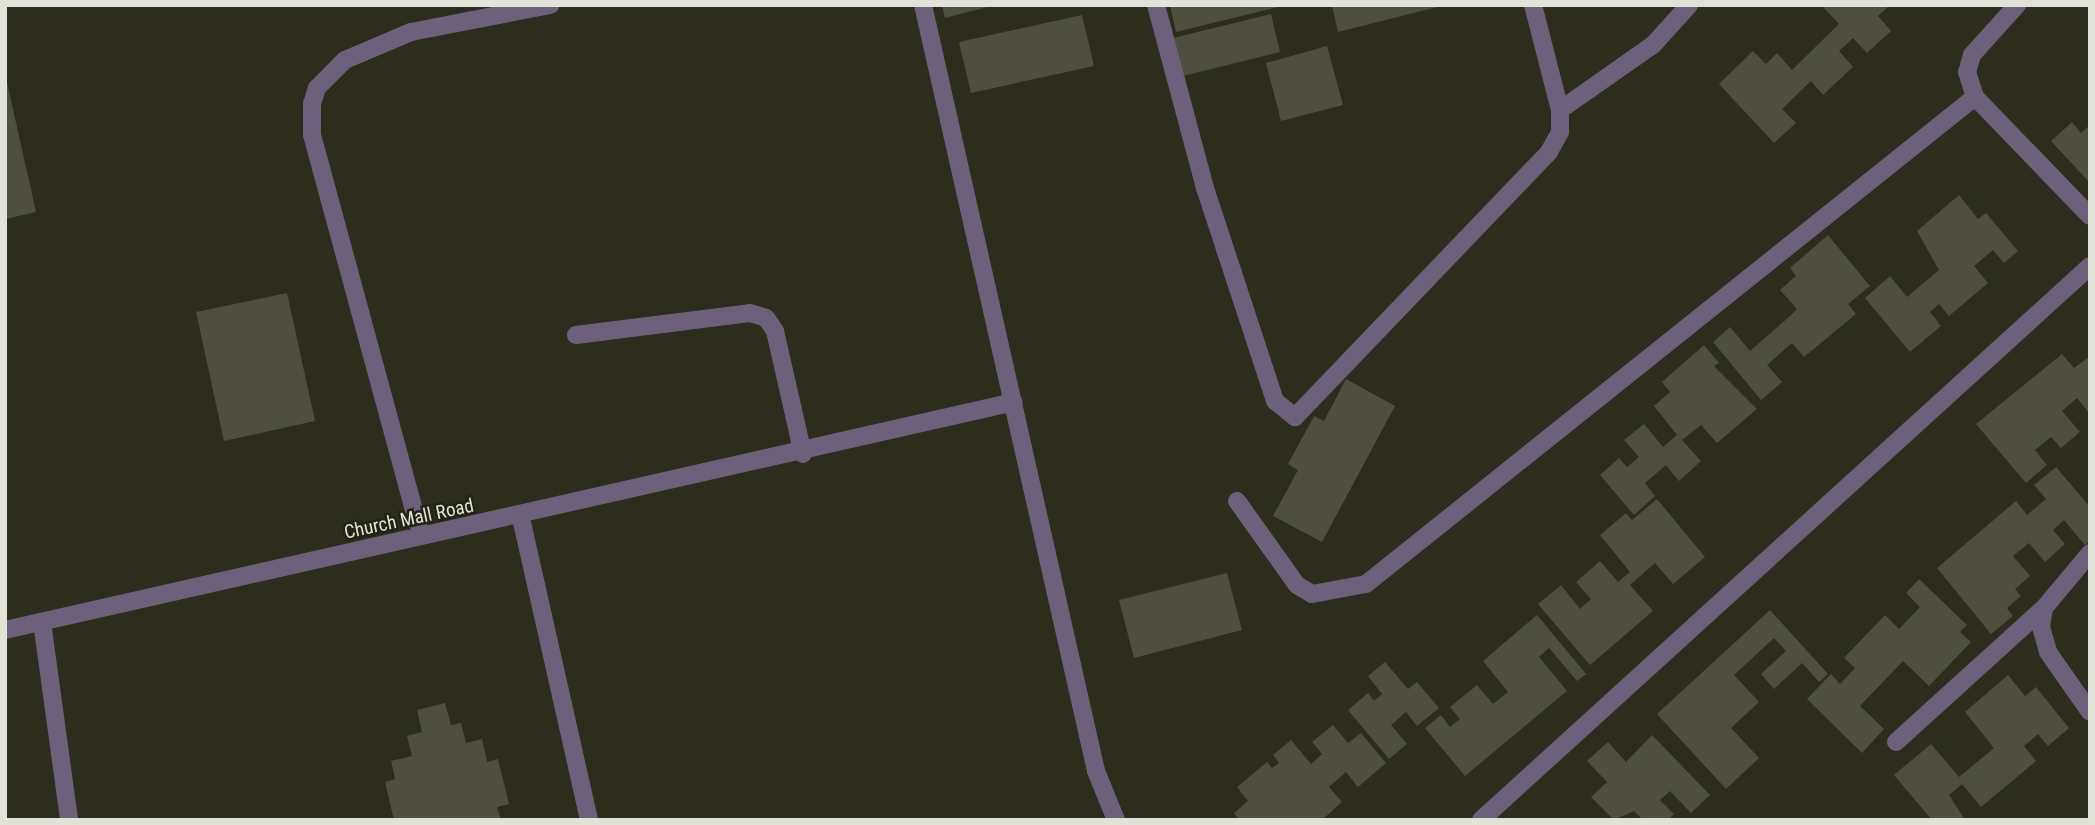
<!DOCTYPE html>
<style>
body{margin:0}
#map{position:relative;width:2095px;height:825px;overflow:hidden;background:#2c2d1d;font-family:"Roboto Condensed",sans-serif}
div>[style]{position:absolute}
.building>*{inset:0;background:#4e4f3e}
.minor>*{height:18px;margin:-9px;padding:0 9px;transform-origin:9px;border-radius:9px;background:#6d607b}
span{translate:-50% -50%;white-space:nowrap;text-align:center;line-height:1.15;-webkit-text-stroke:5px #222313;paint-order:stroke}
.street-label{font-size:19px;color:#e2e3d8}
.frame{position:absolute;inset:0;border:7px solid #e2e3d8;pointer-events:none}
</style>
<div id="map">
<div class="building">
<div style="clip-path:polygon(942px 5px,990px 5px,991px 6px,945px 18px)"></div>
<div style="clip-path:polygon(1170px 5px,1282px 5px,1282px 6px,1176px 32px)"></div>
<div style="clip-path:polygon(1332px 5px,1441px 5px,1441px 6px,1338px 32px)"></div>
<div style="clip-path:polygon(1821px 5px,1890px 5px,1878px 16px,1891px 31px,1867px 53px,1853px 38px,1839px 51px,1853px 67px,1823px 95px,1811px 81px,1782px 109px,1796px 123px,1774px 143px,1719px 84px,1753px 51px,1766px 64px,1777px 53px,1792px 70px,1839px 24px)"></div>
<div style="clip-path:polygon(1271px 14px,1280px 52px,1179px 77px,1169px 39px)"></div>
<div style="clip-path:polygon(1082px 15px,1094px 66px,971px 93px,959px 42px)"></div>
<div style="clip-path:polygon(1327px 46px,1343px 105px,1281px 121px,1266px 63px)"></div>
<div style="clip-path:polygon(6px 78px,36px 212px,5px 219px,5px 79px)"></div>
<div style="clip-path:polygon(2072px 122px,2081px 133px,2090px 125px,2090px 183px,2051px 141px)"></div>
<div style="clip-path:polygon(1959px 195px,1978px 219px,1986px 213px,2018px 251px,2004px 263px,1993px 250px,1974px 266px,1988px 283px,1949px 316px,1939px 304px,1930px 312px,1941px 326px,1910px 352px,1865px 298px,1890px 276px,1907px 297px,1939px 270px,1917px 231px)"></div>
<div style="clip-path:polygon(1828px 235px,1870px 286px,1848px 304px,1856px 314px,1804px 357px,1792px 343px,1767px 365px,1782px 382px,1761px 400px,1713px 342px,1730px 327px,1750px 351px,1789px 317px,1797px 309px,1780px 290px,1796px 276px,1790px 268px)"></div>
<div style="clip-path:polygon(287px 293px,315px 421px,224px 441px,196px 312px)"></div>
<div style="clip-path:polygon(1704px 345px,1719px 363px,1714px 366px,1757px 409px,1717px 443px,1701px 425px,1682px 440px,1701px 461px,1679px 481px,1666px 465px,1645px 483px,1655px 496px,1634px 515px,1600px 475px,1619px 458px,1627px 467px,1639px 457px,1624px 440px,1644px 424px,1663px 447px,1677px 435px,1654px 406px,1670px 392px,1662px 382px)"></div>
<div style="clip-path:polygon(2062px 354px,2074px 368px,2090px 356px,2090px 414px,2077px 398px,2062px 411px,2080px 432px,2061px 448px,2051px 437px,2035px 450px,2047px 465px,2026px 483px,1976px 424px)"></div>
<div style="clip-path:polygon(1346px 379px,1395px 406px,1322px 542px,1273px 516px,1298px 470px,1288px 464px,1314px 416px,1324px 421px)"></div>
<div style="clip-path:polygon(2056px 467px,2090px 507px,2090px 541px,2085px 545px,2064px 520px,2053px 530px,2065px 544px,2045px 562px,2029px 543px,2013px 556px,2030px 576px,2015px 589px,2021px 596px,2007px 608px,2013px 616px,1991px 634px,1937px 568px,2016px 501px,2027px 515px,2046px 499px,2034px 485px)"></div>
<div style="clip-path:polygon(1657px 499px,1705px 557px,1673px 584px,1655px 563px,1630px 585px,1653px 611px,1590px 665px,1538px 604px,1561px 585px,1580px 609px,1591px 599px,1576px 582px,1600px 561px,1618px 582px,1630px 572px,1600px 535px,1626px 513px,1632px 520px)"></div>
<div style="clip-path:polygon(1227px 573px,1242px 630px,1134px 658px,1119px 600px)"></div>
<div style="clip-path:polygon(1919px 579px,1967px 625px,1960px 632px,1971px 642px,1929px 686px,1903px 661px,1860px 706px,1884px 729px,1862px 753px,1807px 699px,1831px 674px,1840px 684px,1855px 668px,1844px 658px,1885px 615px,1899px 629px,1920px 607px,1906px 593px)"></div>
<div style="clip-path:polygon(1770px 610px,1828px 674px,1819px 682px,1802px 663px,1774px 689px,1761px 674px,1786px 651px,1774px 638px,1734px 675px,1759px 702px,1731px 728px,1759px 758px,1726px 789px,1657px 714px)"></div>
<div style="clip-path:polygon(1537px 615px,1586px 674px,1577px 681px,1549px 648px,1539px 657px,1567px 691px,1465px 776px,1425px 728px,1441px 715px,1450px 727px,1460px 719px,1450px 707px,1477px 685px,1493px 704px,1508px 692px,1483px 661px)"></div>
<div style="clip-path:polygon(1385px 662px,1408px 689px,1417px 682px,1439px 708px,1417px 726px,1406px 712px,1391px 725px,1407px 744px,1389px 759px,1348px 710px,1368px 693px,1374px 701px,1382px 694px,1368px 676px)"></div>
<div style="clip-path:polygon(2008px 675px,2025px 696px,2036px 687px,2069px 728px,2048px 746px,2038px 734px,2024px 746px,2036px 761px,1981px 807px,1962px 784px,1949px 795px,1965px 820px,1932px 820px,1894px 775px,1931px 744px,1959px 777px,1994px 748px,1965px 712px)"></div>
<div style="clip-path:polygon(445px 703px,451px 725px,461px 723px,466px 743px,482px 739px,487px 762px,498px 759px,509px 804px,497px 807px,501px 820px,394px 820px,385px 782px,395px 779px,391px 761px,412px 756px,407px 736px,422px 732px,417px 710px)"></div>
<div style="clip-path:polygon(1333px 725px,1348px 743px,1361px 733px,1386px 763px,1358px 787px,1346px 772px,1329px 787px,1342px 802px,1322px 820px,1239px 820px,1234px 813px,1248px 801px,1237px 787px,1267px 762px,1272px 768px,1279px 763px,1273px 755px,1291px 740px,1311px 764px,1322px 754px,1312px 742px)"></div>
<div style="clip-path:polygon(1652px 735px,1710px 795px,1691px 813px,1670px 791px,1660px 800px,1674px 814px,1668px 820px,1643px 820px,1634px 811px,1614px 820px,1591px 797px,1607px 782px,1587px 761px,1608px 742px,1626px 762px)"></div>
</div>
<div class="minor">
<div style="left:923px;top:5px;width:785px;rotate:77.27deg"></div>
<div style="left:1096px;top:771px;width:53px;rotate:67.8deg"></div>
<div style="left:1156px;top:5px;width:189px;rotate:75deg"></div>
<div style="left:1205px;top:188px;width:224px;rotate:71.8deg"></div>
<div style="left:1275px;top:401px;width:26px;rotate:39deg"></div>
<div style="left:1295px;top:417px;width:367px;rotate:-46.2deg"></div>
<div style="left:1549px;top:152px;width:23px;rotate:-61deg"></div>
<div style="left:1560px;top:132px;width:22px;rotate:-90deg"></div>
<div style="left:1560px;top:110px;width:108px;rotate:-104.4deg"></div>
<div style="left:2017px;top:5px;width:67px;rotate:132deg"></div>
<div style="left:1972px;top:55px;width:18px;rotate:106deg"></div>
<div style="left:1967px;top:72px;width:26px;rotate:72deg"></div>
<div style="left:1975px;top:97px;width:165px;rotate:46deg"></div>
<div style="left:1560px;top:110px;width:113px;rotate:-35deg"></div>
<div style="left:1653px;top:45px;width:54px;rotate:-48deg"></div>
<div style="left:576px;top:335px;width:175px;rotate:-7.2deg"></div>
<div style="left:750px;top:313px;width:17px;rotate:17deg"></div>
<div style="left:766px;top:318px;width:16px;rotate:55deg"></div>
<div style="left:775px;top:331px;width:126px;rotate:77.2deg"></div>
<div style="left:1237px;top:501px;width:103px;rotate:54.5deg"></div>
<div style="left:1297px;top:585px;width:17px;rotate:31deg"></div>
<div style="left:1312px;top:594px;width:55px;rotate:-10.5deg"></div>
<div style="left:1366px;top:584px;width:780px;rotate:-38.65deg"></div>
<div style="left:521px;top:518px;width:310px;rotate:77.3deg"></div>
<div style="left:421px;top:536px;width:416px;rotate:-105.2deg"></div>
<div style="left:312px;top:135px;width:31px;rotate:-90deg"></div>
<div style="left:312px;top:104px;width:17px;rotate:-73deg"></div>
<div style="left:317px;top:88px;width:40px;rotate:-45deg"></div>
<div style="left:345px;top:60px;width:72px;rotate:-23deg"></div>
<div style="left:411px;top:32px;width:142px;rotate:-11deg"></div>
<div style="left:2090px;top:553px;width:72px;rotate:129.9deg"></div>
<div style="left:2044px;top:608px;width:19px;rotate:99deg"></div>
<div style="left:2041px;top:627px;width:26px;rotate:74deg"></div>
<div style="left:2048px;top:652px;width:73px;rotate:55deg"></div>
<div style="left:42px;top:622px;width:200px;rotate:82.2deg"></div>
<div style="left:5px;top:630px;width:1034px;rotate:-12.73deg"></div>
<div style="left:1896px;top:742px;width:200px;rotate:-42.2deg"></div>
<div style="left:1481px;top:820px;width:823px;rotate:-42.29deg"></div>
</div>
<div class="street-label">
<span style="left:409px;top:519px;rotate:-12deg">Church Mall Road</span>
</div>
<div class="frame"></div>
</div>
